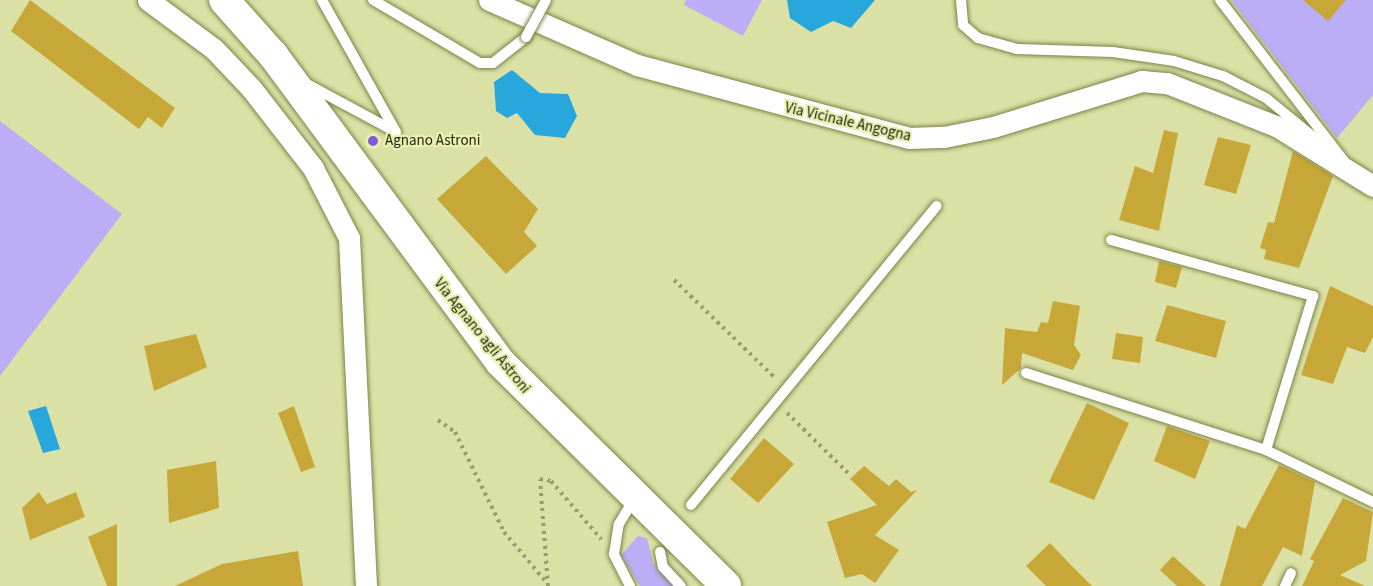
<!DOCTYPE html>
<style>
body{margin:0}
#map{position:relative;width:1373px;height:586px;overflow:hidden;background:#dbe1a5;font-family:"Source Sans 3",sans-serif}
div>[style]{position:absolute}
.green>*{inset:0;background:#bcaef6}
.water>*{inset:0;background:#28a7dd}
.building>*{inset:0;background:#c7a738}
.path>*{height:4px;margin-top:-2px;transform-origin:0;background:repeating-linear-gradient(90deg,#979c6d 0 3px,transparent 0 7.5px)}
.roads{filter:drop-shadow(0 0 2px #7e8249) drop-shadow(0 0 2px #7e8249)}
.lane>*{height:10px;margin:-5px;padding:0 5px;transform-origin:5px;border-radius:5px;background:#fff}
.street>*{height:21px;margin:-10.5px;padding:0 10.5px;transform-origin:10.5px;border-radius:10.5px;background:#fff}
.secondary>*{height:30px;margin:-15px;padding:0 15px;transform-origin:15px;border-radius:15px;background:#fff}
.bridges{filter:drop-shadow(0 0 2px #7e8249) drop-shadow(0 0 2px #7e8249)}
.lane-bridge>*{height:10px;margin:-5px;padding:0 5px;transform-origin:5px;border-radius:5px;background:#fff}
.dots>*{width:16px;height:16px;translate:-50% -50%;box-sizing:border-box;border:3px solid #e8efb1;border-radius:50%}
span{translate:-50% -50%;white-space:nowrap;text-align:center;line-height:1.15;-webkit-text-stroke:4.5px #e8efb1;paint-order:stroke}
.street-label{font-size:15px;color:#23250d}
.poi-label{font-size:15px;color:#23250d}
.left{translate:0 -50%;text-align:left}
</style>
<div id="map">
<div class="green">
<div style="clip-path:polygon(686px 0,762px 0,743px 36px,684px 5px)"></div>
<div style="clip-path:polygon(1231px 0,1373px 0,1373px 95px,1337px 138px)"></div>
<div style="clip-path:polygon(0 121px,122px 214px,0 376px)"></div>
<div style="clip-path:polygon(638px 536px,647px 538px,653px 563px,674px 586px,640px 586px,621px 555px)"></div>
</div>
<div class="water">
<div style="clip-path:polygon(787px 0,875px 0,851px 28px,833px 21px,811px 32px,790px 18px)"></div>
<div style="clip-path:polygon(512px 70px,540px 93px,568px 94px,577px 116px,565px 138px,535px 135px,517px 113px,507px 118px,496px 111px,494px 82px)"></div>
<div style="clip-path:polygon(46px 406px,60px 449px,43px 453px,28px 411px)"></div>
</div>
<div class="building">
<div style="clip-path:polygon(30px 0,175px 108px,162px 128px,148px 117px,139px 129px,11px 31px)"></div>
<div style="clip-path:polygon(1303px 0,1346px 0,1328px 21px)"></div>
<div style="clip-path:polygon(1164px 130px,1178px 133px,1159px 231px,1119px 220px,1135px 166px,1153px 173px)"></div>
<div style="clip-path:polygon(1218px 137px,1251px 145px,1236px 194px,1204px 185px)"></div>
<div style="clip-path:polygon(1293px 151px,1333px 176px,1299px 268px,1264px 259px,1266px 250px,1260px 248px,1268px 222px,1274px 223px)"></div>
<div style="clip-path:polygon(486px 156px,538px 209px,524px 232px,537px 246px,506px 274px,437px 199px)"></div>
<div style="clip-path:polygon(1159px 261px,1182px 267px,1176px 288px,1155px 282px)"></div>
<div style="clip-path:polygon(1330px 286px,1373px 306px,1373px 337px,1365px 353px,1347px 347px,1333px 384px,1301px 375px)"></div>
<div style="clip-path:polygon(1053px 301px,1080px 306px,1074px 345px,1081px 355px,1073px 370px,1022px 353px,1021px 368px,1002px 385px,1005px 328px,1037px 332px,1041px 322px,1048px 323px)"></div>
<div style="clip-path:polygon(1167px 305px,1226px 321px,1216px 358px,1155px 341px)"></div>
<div style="clip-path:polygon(1116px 333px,1143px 337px,1140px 363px,1112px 359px)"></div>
<div style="clip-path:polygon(196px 334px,207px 367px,154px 391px,144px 346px)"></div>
<div style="clip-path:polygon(1087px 403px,1129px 423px,1094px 500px,1049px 482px)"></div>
<div style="clip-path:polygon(294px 406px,315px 467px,301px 472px,278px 413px)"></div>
<div style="clip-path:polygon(1167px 426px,1210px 441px,1195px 479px,1154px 461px)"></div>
<div style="clip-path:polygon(764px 438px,794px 464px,758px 503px,730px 479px)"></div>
<div style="clip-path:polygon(216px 461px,219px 508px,169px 523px,167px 470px)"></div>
<div style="clip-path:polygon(1279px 465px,1315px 482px,1302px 556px,1283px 547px,1262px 586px,1220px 586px,1237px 525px,1245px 529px)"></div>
<div style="clip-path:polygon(864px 466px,889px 486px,896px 479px,911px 492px,917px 490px,875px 535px,899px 550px,875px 583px,862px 574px,845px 578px,827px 522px,877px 505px,850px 479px)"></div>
<div style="clip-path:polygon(39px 492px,47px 504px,76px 492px,85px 517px,30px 540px,22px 508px)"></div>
<div style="clip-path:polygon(1343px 498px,1373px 512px,1366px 561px,1340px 575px,1365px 586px,1302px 586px,1314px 561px,1310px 559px)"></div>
<div style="clip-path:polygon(117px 524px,117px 586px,107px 586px,88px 537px)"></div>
<div style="clip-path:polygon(1050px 543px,1069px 563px,1092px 586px,1046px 586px,1026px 566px)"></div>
<div style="clip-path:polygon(298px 551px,303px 586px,175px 586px,222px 564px)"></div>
<div style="clip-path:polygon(1173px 556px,1206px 586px,1177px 586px,1160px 570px)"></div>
</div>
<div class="path">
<div style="left:674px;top:280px;width:141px;rotate:44.1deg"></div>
<div style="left:787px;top:413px;width:86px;rotate:44.5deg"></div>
<div style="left:438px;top:420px;width:21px;rotate:35deg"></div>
<div style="left:455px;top:432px;width:111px;rotate:63.9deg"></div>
<div style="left:504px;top:532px;width:67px;rotate:49.9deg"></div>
<div style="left:548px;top:586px;width:107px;rotate:-94.3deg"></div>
<div style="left:540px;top:479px;width:11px;rotate:10deg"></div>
<div style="left:551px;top:481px;width:77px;rotate:49.2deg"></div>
</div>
<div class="roads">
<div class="lane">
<div style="left:373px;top:0;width:124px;rotate:30.5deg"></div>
<div style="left:480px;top:63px;width:13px"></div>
<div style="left:493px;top:63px;width:42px;rotate:-38.2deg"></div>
<div style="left:961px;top:0;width:25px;rotate:85deg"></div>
<div style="left:963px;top:25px;width:20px;rotate:41deg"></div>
<div style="left:978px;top:38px;width:41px;rotate:15.8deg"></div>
<div style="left:1017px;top:49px;width:96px;rotate:1.8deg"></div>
<div style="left:1113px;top:52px;width:62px;rotate:8.4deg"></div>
<div style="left:1174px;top:61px;width:51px;rotate:17deg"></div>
<div style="left:1223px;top:76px;width:48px;rotate:27.1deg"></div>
<div style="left:1266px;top:98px;width:72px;rotate:39.4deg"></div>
<div style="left:1220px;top:0;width:203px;rotate:52.4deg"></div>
<div style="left:305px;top:83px;width:103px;rotate:28.3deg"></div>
<div style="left:396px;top:132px;width:151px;rotate:-119.3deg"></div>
<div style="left:1111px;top:240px;width:210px;rotate:15.5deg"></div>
<div style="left:1313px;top:296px;width:161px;rotate:107deg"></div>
<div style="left:1266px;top:450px;width:119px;rotate:25.9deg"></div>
<div style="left:1026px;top:373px;width:252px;rotate:17.8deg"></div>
<div style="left:691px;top:505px;width:387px;rotate:-50.6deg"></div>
<div style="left:660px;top:552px;width:15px;rotate:79deg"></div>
<div style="left:663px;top:567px;width:26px;rotate:47deg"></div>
<div style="left:630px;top:586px;width:36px;rotate:-117deg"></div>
<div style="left:614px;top:554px;width:30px;rotate:-81deg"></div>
<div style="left:619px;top:524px;width:31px;rotate:-59deg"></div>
<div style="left:1285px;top:586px;width:14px;rotate:-65deg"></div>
</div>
<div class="street">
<div style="left:148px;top:0;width:82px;rotate:36.6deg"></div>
<div style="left:214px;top:49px;width:54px;rotate:46.5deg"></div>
<div style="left:251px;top:88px;width:101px;rotate:52.2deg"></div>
<div style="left:313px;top:168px;width:79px;rotate:62.8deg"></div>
<div style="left:349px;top:238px;width:348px;rotate:87.2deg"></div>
<div style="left:489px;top:0;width:162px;rotate:23.7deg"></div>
<div style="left:637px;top:65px;width:282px;rotate:15deg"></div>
<div style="left:909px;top:138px;width:35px;rotate:-2deg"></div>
<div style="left:944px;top:137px;width:50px;rotate:-11.5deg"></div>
<div style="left:993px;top:127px;width:156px;rotate:-17.2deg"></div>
<div style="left:1142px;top:81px;width:25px;rotate:5deg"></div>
<div style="left:1167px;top:83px;width:119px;rotate:21.6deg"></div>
<div style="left:1278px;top:127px;width:112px;rotate:31.8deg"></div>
</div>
<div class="secondary">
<div style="left:224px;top:0;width:74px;rotate:48.3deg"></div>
<div style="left:273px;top:55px;width:382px;rotate:53.5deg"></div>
<div style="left:500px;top:362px;width:318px;rotate:44.7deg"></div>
</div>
</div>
<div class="bridges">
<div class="lane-bridge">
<div style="left:526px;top:37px;width:42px;rotate:-61.6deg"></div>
</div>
</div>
<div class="dots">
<div style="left:373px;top:141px;background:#7e5cd7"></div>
</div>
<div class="street-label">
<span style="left:848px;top:122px;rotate:13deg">Via Vicinale Angogna</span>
<span style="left:482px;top:336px;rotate:51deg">Via Agnano agli Astroni</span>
</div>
<div class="poi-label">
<span class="left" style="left:385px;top:141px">Agnano Astroni</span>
</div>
</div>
